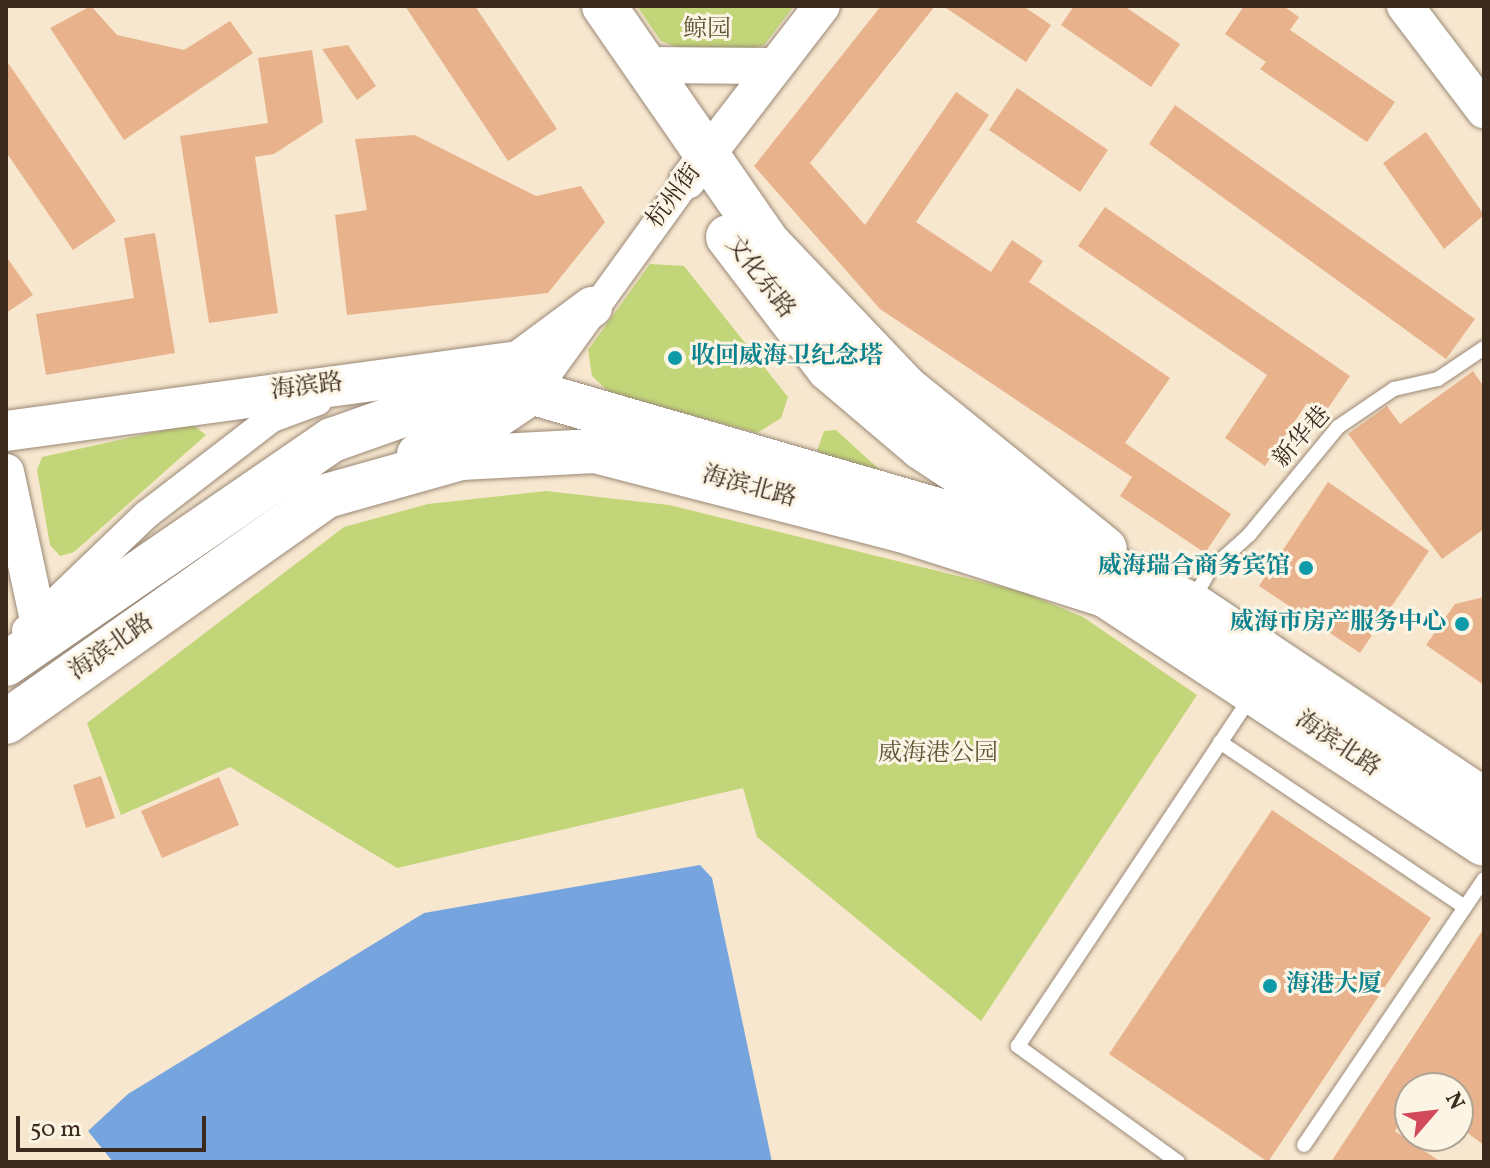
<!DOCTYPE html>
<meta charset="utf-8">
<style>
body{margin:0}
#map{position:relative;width:1490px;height:1168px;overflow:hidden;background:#f7e7cf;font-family:Vollkorn,"Noto Serif SC",serif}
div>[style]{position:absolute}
.green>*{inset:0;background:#c2d679}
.water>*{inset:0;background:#76a4df}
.building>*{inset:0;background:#e8b38c}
.roads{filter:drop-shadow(0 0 2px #998876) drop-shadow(0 0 2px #998876)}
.service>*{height:14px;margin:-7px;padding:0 7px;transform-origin:7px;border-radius:7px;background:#fff}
.minor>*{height:28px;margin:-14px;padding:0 14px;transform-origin:14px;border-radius:14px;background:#fff}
.tertiary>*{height:36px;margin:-18px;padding:0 18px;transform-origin:18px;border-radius:18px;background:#fff}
.secondary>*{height:40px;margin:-20px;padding:0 20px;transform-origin:20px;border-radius:20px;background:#fff}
.primary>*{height:44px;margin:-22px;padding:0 22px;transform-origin:22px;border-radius:22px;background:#fff}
.dots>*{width:22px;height:22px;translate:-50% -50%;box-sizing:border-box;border:4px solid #fcf5e5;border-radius:50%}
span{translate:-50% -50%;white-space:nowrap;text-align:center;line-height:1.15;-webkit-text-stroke:6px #fcf5e5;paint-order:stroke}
.park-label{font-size:24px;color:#5d5535}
.street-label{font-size:24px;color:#3b2a1e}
.culture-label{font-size:24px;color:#0d838f;font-weight:700}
.left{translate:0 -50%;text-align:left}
.right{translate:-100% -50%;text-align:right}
.frame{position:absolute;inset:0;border:8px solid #3b2a1e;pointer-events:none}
.north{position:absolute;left:1394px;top:1072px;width:80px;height:80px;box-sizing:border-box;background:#fcf5e5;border:2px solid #afa495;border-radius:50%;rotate:62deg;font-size:22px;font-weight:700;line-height:32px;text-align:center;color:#3b2a1e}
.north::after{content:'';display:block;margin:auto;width:28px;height:36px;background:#d1495b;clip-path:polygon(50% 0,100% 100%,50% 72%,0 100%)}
.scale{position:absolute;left:16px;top:1116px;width:190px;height:36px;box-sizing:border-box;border:4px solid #3b2a1e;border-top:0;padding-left:10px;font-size:24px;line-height:28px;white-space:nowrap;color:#3b2a1e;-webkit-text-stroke:6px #fcf5e5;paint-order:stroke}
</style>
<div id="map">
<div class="green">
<div style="clip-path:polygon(637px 6px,794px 6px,764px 45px,707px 59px,661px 41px)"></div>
<div style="clip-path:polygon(650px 264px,684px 266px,788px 397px,781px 418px,757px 433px,610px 393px,592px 376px,588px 350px)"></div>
<div style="clip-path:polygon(192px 424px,206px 435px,74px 552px,60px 556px,50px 545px,37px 470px,42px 457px)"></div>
<div style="clip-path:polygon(836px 430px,891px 480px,817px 451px,824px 431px)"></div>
<div style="clip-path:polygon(546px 491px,669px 505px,1023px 592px,1083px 617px,1197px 695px,981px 1021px,757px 837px,743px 788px,397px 868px,230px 767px,121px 815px,87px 723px,344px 527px,428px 504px)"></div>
</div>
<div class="water">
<div style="clip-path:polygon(700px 865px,712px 878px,772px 1162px,113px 1162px,88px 1131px,128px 1094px,424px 913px)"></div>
</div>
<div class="building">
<div style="clip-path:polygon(91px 6px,117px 35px,184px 50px,230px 21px,253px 53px,124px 140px,50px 28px)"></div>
<div style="clip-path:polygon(405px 6px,475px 6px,557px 129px,508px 161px)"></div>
<div style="clip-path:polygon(881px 6px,935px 6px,810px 163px,865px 225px,956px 92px,989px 115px,916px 222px,991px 272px,1012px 240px,1043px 261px,1029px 282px,1170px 378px,1125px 443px,1231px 514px,1205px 553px,1120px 496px,1132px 477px,880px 309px,754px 166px)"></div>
<div style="clip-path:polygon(943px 6px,1023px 6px,1051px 25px,1026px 62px)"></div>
<div style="clip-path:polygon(1074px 6px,1124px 6px,1180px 44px,1151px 87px,1061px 25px)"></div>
<div style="clip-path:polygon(1244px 6px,1283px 6px,1299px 17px,1290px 30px,1395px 102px,1367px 142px,1260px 69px,1266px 62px,1225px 34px)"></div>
<div style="clip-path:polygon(348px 45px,376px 86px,357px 100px,322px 49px)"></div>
<div style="clip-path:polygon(312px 50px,323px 122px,274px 154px,255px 157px,278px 313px,209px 323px,180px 136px,268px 123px,258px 58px)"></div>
<div style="clip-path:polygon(6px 60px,116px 221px,73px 250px,6px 152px)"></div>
<div style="clip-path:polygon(1017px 88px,1108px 150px,1080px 192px,989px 130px)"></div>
<div style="clip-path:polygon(1175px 105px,1475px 319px,1446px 359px,1149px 144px)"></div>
<div style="clip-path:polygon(1426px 132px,1484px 215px,1444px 249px,1383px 163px)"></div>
<div style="clip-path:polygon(415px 135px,536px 196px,581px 186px,605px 222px,548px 293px,347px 315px,335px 215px,367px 210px,355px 139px)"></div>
<div style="clip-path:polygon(1105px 207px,1350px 376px,1324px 414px,1307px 403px,1265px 466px,1225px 438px,1267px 375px,1078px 246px)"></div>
<div style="clip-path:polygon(155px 233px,175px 353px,46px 375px,36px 314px,134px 298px,124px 238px)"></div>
<div style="clip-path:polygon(6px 256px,33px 295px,6px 313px)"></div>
<div style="clip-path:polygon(1473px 371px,1484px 387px,1484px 529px,1442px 559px,1348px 434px,1387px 406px,1400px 424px)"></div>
<div style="clip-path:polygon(1328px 482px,1429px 551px,1360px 653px,1259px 586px)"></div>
<div style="clip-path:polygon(1484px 597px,1484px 685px,1426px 645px,1455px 604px)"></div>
<div style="clip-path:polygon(101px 776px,115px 818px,86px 828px,73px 785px)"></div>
<div style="clip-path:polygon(219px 777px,239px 825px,162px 858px,141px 811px)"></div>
<div style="clip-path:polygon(1272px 810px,1431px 918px,1268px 1162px,1109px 1054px)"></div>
<div style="clip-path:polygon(1484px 928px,1484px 1145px,1458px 1126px,1458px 1088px,1410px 1088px,1410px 1109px,1395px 1131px,1441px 1162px,1331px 1162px)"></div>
</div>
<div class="roads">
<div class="service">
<div style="left:1193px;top:600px;width:33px;rotate:-61deg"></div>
<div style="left:1209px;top:571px;width:54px;rotate:-42deg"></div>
<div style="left:1249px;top:535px;width:140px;rotate:-50.5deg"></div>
<div style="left:1338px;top:427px;width:68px;rotate:-34.2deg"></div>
<div style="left:1394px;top:389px;width:45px;rotate:-12.8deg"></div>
<div style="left:1438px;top:379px;width:55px;rotate:-34deg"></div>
<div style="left:1220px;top:742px;width:295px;rotate:34deg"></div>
<div style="left:1304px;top:1145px;width:321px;rotate:-55.9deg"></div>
<div style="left:1178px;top:1162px;width:198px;rotate:-144.1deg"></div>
<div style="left:1018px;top:1046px;width:420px;rotate:-56.3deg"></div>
</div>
<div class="minor">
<div style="left:534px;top:393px;width:261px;rotate:-54.2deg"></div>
<div style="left:26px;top:630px;width:166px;rotate:-43.8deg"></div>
<div style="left:146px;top:515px;width:159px;rotate:-37.6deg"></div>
<div style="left:272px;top:418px;width:49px;rotate:-20.3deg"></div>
</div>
<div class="tertiary">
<div style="left:1405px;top:6px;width:131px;rotate:52.8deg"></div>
<div style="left:643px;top:65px;width:132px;rotate:0.4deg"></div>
<div style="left:687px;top:181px;width:221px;rotate:-52.4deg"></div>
<div style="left:6px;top:472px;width:170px;rotate:77.8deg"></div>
</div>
<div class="secondary">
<div style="left:6px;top:431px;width:518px;rotate:-7.77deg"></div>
<div style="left:519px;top:361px;width:91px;rotate:-36.5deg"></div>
<div style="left:417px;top:454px;width:63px;rotate:-20.4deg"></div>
<div style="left:476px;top:432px;width:70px;rotate:-33.9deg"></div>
</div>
<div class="primary">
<div style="left:604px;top:6px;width:290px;rotate:55.3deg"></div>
<div style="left:769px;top:244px;width:197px;rotate:46.4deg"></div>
<div style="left:905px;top:387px;width:257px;rotate:39deg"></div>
<div style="left:728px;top:237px;width:166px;rotate:52.6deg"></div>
<div style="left:829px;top:369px;width:122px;rotate:40.3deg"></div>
<div style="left:922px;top:448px;width:123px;rotate:33.4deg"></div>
<div style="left:6px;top:664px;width:396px;rotate:-34.5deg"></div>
<div style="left:332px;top:440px;width:99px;rotate:-19.5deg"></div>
<div style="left:425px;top:407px;width:110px;rotate:-7.3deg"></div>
<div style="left:534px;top:393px;width:563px;rotate:16.18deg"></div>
<div style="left:1075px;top:550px;width:128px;rotate:25deg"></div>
<div style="left:1191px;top:604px;width:353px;rotate:33.8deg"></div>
<div style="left:6px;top:722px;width:392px;rotate:-35.2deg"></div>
<div style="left:326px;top:496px;width:140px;rotate:-15.7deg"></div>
<div style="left:461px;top:458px;width:134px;rotate:-3deg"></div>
<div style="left:595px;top:451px;width:316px;rotate:14.5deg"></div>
<div style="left:901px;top:530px;width:214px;rotate:17.7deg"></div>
<div style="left:1105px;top:595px;width:453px;rotate:33.3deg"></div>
</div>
</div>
<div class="dots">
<div style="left:675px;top:358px;background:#0f9aa8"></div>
<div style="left:1306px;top:568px;background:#0f9aa8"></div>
<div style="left:1462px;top:624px;background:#0f9aa8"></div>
<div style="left:1270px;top:986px;background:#0f9aa8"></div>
</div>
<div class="park-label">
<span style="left:707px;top:31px">鲸园</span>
<span style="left:938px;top:755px">威海港公园</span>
</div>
<div class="street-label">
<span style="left:675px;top:197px;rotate:-53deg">杭州街</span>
<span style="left:759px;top:278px;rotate:52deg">文化东路</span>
<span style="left:307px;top:388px;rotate:-7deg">海滨路</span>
<span style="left:1303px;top:438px;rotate:-48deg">新华巷</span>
<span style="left:749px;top:488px;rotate:15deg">海滨北路</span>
<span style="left:112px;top:648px;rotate:-35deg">海滨北路</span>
<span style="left:1337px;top:745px;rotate:34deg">海滨北路</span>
</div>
<div class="culture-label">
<span class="left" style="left:691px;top:358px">收回威海卫纪念塔</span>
<span class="right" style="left:1290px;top:568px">威海瑞合商务宾馆</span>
<span class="right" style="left:1446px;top:624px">威海市房产服务中心</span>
<span class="left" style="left:1286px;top:986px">海港大厦</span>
</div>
<div class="frame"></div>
<div class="north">N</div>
<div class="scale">50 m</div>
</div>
